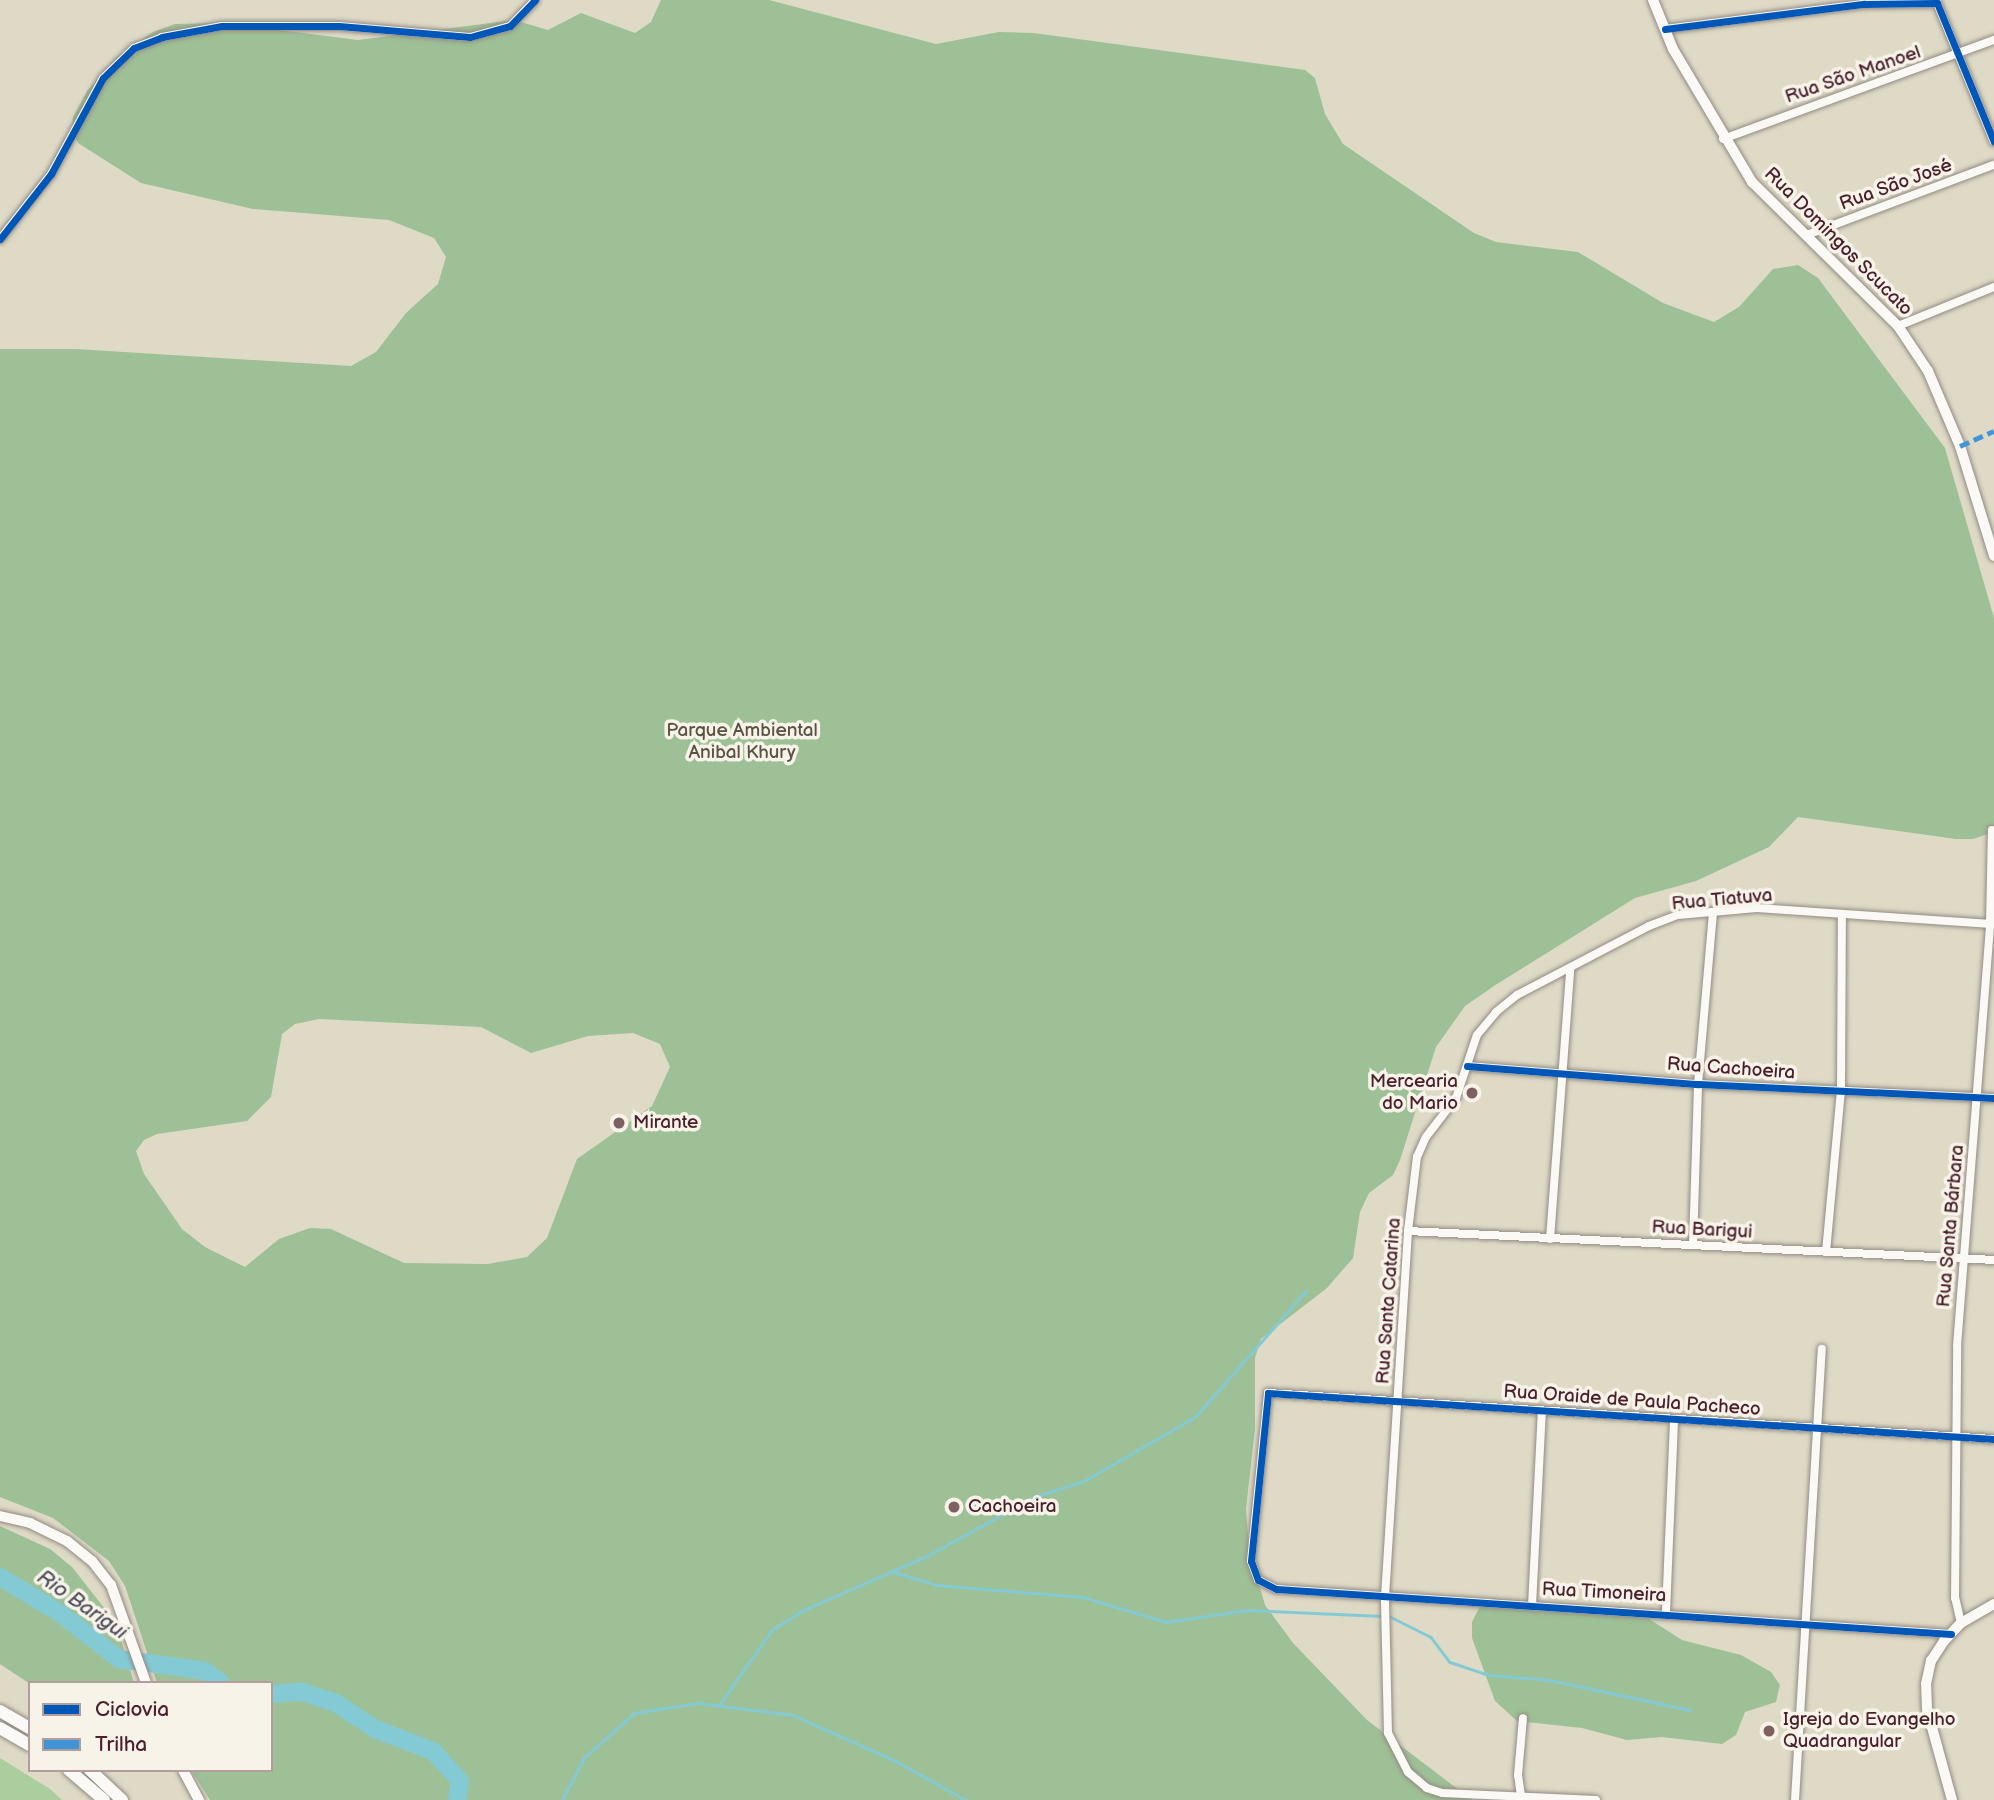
<!DOCTYPE html>
<meta charset="utf-8">
<style>
body{margin:0}
#map{position:relative;width:1994px;height:1800px;overflow:hidden;background:#dedac6;font-family:"Balsamiq Sans",sans-serif}
div>[style]{position:absolute}
.green>*{inset:0;background:#abce9f}
.forest>*{inset:0;background:#9ec096}
.stream>*{height:2.5px;margin:-1.25px;padding:0 1.25px;transform-origin:1.25px;border-radius:1.25px;background:#84cad4}
.river>*{height:18px;margin:-9px;padding:0 9px;transform-origin:9px;border-radius:9px;background:#84cad4}
.roads{filter:drop-shadow(0 0 2px #938a82) drop-shadow(0 0 2px #938a82)}
.minor>*{height:8px;margin:-4px;padding:0 4px;transform-origin:4px;border-radius:4px;background:#faf9f6}
.secondary>*{height:10px;margin:-5px;padding:0 5px;transform-origin:5px;border-radius:5px;background:#faf9f6}
.primary>*{height:12px;margin:-6px;padding:0 6px;transform-origin:6px;border-radius:6px;background:#faf9f6}
.quiet>*{height:5px;margin-top:-2.5px;transform-origin:0;background:repeating-linear-gradient(90deg,#4194d7 0 10px,transparent 0 15px)}
.cycleway>*{height:7px;margin:-3.5px;padding:0 3.5px;transform-origin:3.5px;border-radius:3.5px;background:#0057b8}
.dots>*{width:19px;height:19px;translate:-50% -50%;box-sizing:border-box;border:4px solid #f7f3e8;border-radius:50%}
span{translate:-50% -50%;white-space:nowrap;text-align:center;line-height:1.15;-webkit-text-stroke:7px #f7f3e8;paint-order:stroke}
.street-label{font-size:19px;color:#4a1f2b}
.park-label{font-size:19px;color:#5b5144}
.poi-label{font-size:19px;color:#4a1f2b}
.right{translate:-100% -50%;text-align:right}
.left{translate:0 -50%;text-align:left}
.water-label{font-size:21px;color:#505060;font-style:italic}
.legend{position:absolute;left:28px;top:1681px;width:245px;height:91px;box-sizing:border-box;background:#f7f3e8;border:2px solid #b29e9c;margin:0;padding:9px 12px;list-style:none;font-size:21px;color:#4a1f2b}
.legend li{display:flex;align-items:center;gap:14px;height:35px}
.legend b{width:35px;border:2px solid #b29e9c}
</style>
<div id="map">
<div class="green">
<div style="clip-path:polygon(0 1758px,50px 1789px,62px 1800px,0 1800px)"></div>
</div>
<div class="forest">
<div style="clip-path:polygon(evenodd,661px 0,769px 0,936px 44px,999px 32px,1034px 33px,1305px 70px,1315px 78px,1325px 114px,1343px 144px,1474px 233px,1496px 242px,1578px 252px,1663px 303px,1714px 322px,1739px 307px,1773px 269px,1798px 265px,1818px 278px,1945px 448px,1994px 618px,1994px 832px,1973px 839px,1956px 839px,1798px 817px,1769px 847px,1696px 881px,1635px 898px,1497px 984px,1465px 1006px,1436px 1047px,1400px 1160px,1393px 1175px,1369px 1193px,1360px 1212px,1353px 1258px,1327px 1288px,1261px 1339px,1255px 1358px,1255px 1429px,1246px 1509px,1249px 1549px,1265px 1605px,1293px 1643px,1367px 1720px,1472px 1800px,210px 1800px,191px 1770px,271px 1770px,271px 1683px,157px 1683px,125px 1586px,109px 1561px,53px 1518px,0 1497px,0 349px,76px 349px,351px 366px,376px 352px,406px 313px,438px 284px,446px 257px,434px 238px,389px 220px,253px 209px,141px 183px,78px 143px,72px 130px,73px 117px,87px 91px,116px 58px,153px 32px,175px 24px,225px 23px,358px 40px,514px 20px,548px 30px,581px 13px,635px 33px,651px 22px,661px 0,319px 1019px,481px 1027px,531px 1053px,588px 1036px,633px 1033px,660px 1044px,670px 1067px,652px 1106px,577px 1159px,547px 1238px,527px 1257px,488px 1264px,404px 1263px,331px 1229px,310px 1228px,279px 1239px,245px 1267px,205px 1247px,182px 1229px,144px 1174px,136px 1151px,144px 1140px,157px 1134px,247px 1121px,271px 1097px,282px 1034px,295px 1024px,319px 1019px)"></div>
<div style="clip-path:polygon(0 1526px,50px 1549px,72px 1567px,116px 1623px,134px 1683px,30px 1684px,0 1664px)"></div>
<div style="clip-path:polygon(1494px 1598px,1540px 1608px,1619px 1607px,1638px 1612px,1682px 1640px,1741px 1655px,1771px 1672px,1780px 1685px,1776px 1702px,1745px 1712px,1736px 1735px,1722px 1744px,1662px 1737px,1627px 1740px,1582px 1728px,1517px 1721px,1495px 1701px,1472px 1638px,1472px 1622px,1480px 1606px)"></div>
</div>
<div class="stream">
<div style="left:890px;top:1571px;width:49px;rotate:16.6deg"></div>
<div style="left:937px;top:1585px;width:146px;rotate:4.7deg"></div>
<div style="left:1083px;top:1597px;width:87px;rotate:16.8deg"></div>
<div style="left:1166px;top:1622px;width:82px;rotate:-8.4deg"></div>
<div style="left:1247px;top:1610px;width:135px;rotate:2.5deg"></div>
<div style="left:1389px;top:1616px;width:47px;rotate:26.6deg"></div>
<div style="left:1431px;top:1637px;width:31px;rotate:53deg"></div>
<div style="left:1450px;top:1662px;width:41px;rotate:18.4deg"></div>
<div style="left:1489px;top:1675px;width:61px;rotate:4.7deg"></div>
<div style="left:1550px;top:1680px;width:143px;rotate:12.1deg"></div>
<div style="left:719px;top:1705px;width:92px;rotate:-54.8deg"></div>
<div style="left:772px;top:1630px;width:38px;rotate:-32deg"></div>
<div style="left:804px;top:1610px;width:132px;rotate:-23.7deg"></div>
<div style="left:925px;top:1557px;width:124px;rotate:-28.8deg"></div>
<div style="left:1034px;top:1497px;width:52px;rotate:-17.7deg"></div>
<div style="left:1084px;top:1481px;width:128px;rotate:-30deg"></div>
<div style="left:1195px;top:1417px;width:168px;rotate:-48.6deg"></div>
<div style="left:562px;top:1800px;width:47px;rotate:-62.4deg"></div>
<div style="left:584px;top:1758px;width:67px;rotate:-42deg"></div>
<div style="left:634px;top:1713px;width:65px;rotate:-8.9deg"></div>
<div style="left:698px;top:1703px;width:96px;rotate:7.2deg"></div>
<div style="left:793px;top:1715px;width:115px;rotate:24.1deg"></div>
<div style="left:898px;top:1762px;width:78px;rotate:29.2deg"></div>
</div>
<div class="river">
<div style="left:0;top:1577px;width:71px;rotate:31.2deg"></div>
<div style="left:61px;top:1614px;width:73px;rotate:37.8deg"></div>
<div style="left:119px;top:1659px;width:87px;rotate:7.9deg"></div>
<div style="left:205px;top:1671px;width:20px;rotate:37deg"></div>
<div style="left:271px;top:1694px;width:31px;rotate:-4deg"></div>
<div style="left:302px;top:1692px;width:36px;rotate:18deg"></div>
<div style="left:336px;top:1703px;width:47px;rotate:33.7deg"></div>
<div style="left:375px;top:1729px;width:62px;rotate:20.8deg"></div>
<div style="left:433px;top:1751px;width:40px;rotate:48deg"></div>
<div style="left:460px;top:1781px;width:19px;rotate:99deg"></div>
</div>
<div class="roads">
<div class="minor">
<div style="left:1665px;top:29px;width:201px;rotate:-7.2deg"></div>
<div style="left:1864px;top:4px;width:73px;rotate:-0.8deg"></div>
<div style="left:1937px;top:3px;width:150px;rotate:67.7deg"></div>
<div style="left:1723px;top:139px;width:289px;rotate:-20.1deg"></div>
<div style="left:1809px;top:234px;width:197px;rotate:-20.5deg"></div>
<div style="left:0;top:239px;width:83px;rotate:-51.9deg"></div>
<div style="left:51px;top:174px;width:109px;rotate:-61.6deg"></div>
<div style="left:103px;top:78px;width:43px;rotate:-44.1deg"></div>
<div style="left:134px;top:48px;width:30px;rotate:-21deg"></div>
<div style="left:162px;top:37px;width:61px;rotate:-10.4deg"></div>
<div style="left:222px;top:26px;width:117px"></div>
<div style="left:339px;top:26px;width:131px;rotate:4.8deg"></div>
<div style="left:470px;top:37px;width:41px;rotate:-15.4deg"></div>
<div style="left:510px;top:26px;width:36px;rotate:-46deg"></div>
<div style="left:1898px;top:326px;width:104px;rotate:-22.1deg"></div>
<div style="left:1467px;top:1066px;width:232px;rotate:4.5deg"></div>
<div style="left:1698px;top:1084px;width:296px;rotate:2.7deg"></div>
<div style="left:1408px;top:1231px;width:587px;rotate:2.83deg"></div>
<div style="left:1550px;top:1239px;width:270px;rotate:-85.7deg"></div>
<div style="left:1693px;top:1245px;width:161px;rotate:-88.2deg"></div>
<div style="left:1698px;top:1084px;width:171px;rotate:-85deg"></div>
<div style="left:1826px;top:1252px;width:162px;rotate:-84.7deg"></div>
<div style="left:1841px;top:1091px;width:177px;rotate:-89.7deg"></div>
<div style="left:1532px;top:1606px;width:195px;rotate:-87.1deg"></div>
<div style="left:1666px;top:1612px;width:193px;rotate:-87.6deg"></div>
<div style="left:1961px;top:1623px;width:26px;rotate:-103deg"></div>
<div style="left:1955px;top:1598px;width:252px;rotate:-89.5deg"></div>
<div style="left:1957px;top:1346px;width:423px;rotate:-85.5deg"></div>
<div style="left:1990px;top:924px;width:94px;rotate:-88.8deg"></div>
<div style="left:1951px;top:1634px;width:676px;rotate:-176.19deg"></div>
<div style="left:1276px;top:1589px;width:20px;rotate:-153deg"></div>
<div style="left:1258px;top:1580px;width:20px;rotate:-110deg"></div>
<div style="left:1251px;top:1561px;width:169px;rotate:-84.2deg"></div>
<div style="left:1268px;top:1393px;width:727px;rotate:3.63deg"></div>
<div style="left:1521px;top:1796px;width:21px;rotate:-98deg"></div>
<div style="left:1518px;top:1775px;width:57px;rotate:-85deg"></div>
<div style="left:1596px;top:1800px;width:154px;rotate:-177.4deg"></div>
<div style="left:1442px;top:1793px;width:16px;rotate:-162deg"></div>
<div style="left:1427px;top:1788px;width:25px;rotate:-140deg"></div>
<div style="left:1408px;top:1772px;width:44px;rotate:-117.1deg"></div>
<div style="left:1388px;top:1733px;width:136px;rotate:-91.3deg"></div>
<div style="left:1385px;top:1597px;width:367px;rotate:-86.4deg"></div>
<div style="left:1408px;top:1231px;width:75px;rotate:-83.1deg"></div>
<div style="left:1417px;top:1157px;width:22px;rotate:-66deg"></div>
<div style="left:1426px;top:1137px;width:49px;rotate:-52.4deg"></div>
<div style="left:1456px;top:1098px;width:66px;rotate:-71.6deg"></div>
<div style="left:1477px;top:1035px;width:30px;rotate:-50deg"></div>
<div style="left:1496px;top:1012px;width:27px;rotate:-39deg"></div>
<div style="left:1517px;top:995px;width:149px;rotate:-27.6deg"></div>
<div style="left:1649px;top:926px;width:31px;rotate:-21deg"></div>
<div style="left:1678px;top:915px;width:79px;rotate:-5.1deg"></div>
<div style="left:1757px;top:908px;width:238px;rotate:3.9deg"></div>
<div style="left:1795px;top:1800px;width:452px;rotate:-86.6deg"></div>
</div>
<div class="secondary">
<div style="left:1653px;top:0;width:53px;rotate:67.8deg"></div>
<div style="left:1673px;top:49px;width:155px;rotate:59.3deg"></div>
<div style="left:1752px;top:182px;width:205px;rotate:44.6deg"></div>
<div style="left:1898px;top:326px;width:54px;rotate:56.3deg"></div>
<div style="left:1928px;top:371px;width:82px;rotate:66.9deg"></div>
<div style="left:1960px;top:446px;width:115px;rotate:72.8deg"></div>
<div style="left:0;top:1516px;width:31px;rotate:13deg"></div>
<div style="left:30px;top:1523px;width:41px;rotate:25.9deg"></div>
<div style="left:67px;top:1541px;width:32px;rotate:39deg"></div>
<div style="left:92px;top:1561px;width:31px;rotate:52deg"></div>
<div style="left:111px;top:1585px;width:104px;rotate:70.3deg"></div>
<div style="left:183px;top:1770px;width:34px;rotate:62deg"></div>
<div style="left:1952px;top:1800px;width:94px;rotate:-105.4deg"></div>
<div style="left:1927px;top:1709px;width:25px;rotate:-92deg"></div>
<div style="left:1926px;top:1684px;width:24px;rotate:-78deg"></div>
<div style="left:1931px;top:1661px;width:24px;rotate:-57deg"></div>
<div style="left:1944px;top:1641px;width:25px;rotate:-47deg"></div>
<div style="left:1961px;top:1623px;width:38px;rotate:-30deg"></div>
</div>
<div class="primary">
<div style="left:0;top:1711px;width:34px;rotate:30deg"></div>
<div style="left:0;top:1728px;width:34px;rotate:30deg"></div>
<div style="left:69px;top:1770px;width:46px;rotate:40.6deg"></div>
<div style="left:90px;top:1770px;width:44px;rotate:43.2deg"></div>
</div>
</div>
<div class="quiet">
<div style="left:1960px;top:446px;width:37px;rotate:-24deg"></div>
</div>
<div class="cycleway">
<div style="left:1665px;top:29px;width:201px;rotate:-7.2deg"></div>
<div style="left:1864px;top:4px;width:73px;rotate:-0.8deg"></div>
<div style="left:1937px;top:3px;width:150px;rotate:67.7deg"></div>
<div style="left:0;top:239px;width:83px;rotate:-51.9deg"></div>
<div style="left:51px;top:174px;width:109px;rotate:-61.6deg"></div>
<div style="left:103px;top:78px;width:43px;rotate:-44.1deg"></div>
<div style="left:134px;top:48px;width:30px;rotate:-21deg"></div>
<div style="left:162px;top:37px;width:61px;rotate:-10.4deg"></div>
<div style="left:222px;top:26px;width:117px"></div>
<div style="left:339px;top:26px;width:131px;rotate:4.8deg"></div>
<div style="left:470px;top:37px;width:41px;rotate:-15.4deg"></div>
<div style="left:510px;top:26px;width:36px;rotate:-46deg"></div>
<div style="left:1467px;top:1066px;width:232px;rotate:4.5deg"></div>
<div style="left:1698px;top:1084px;width:296px;rotate:2.7deg"></div>
<div style="left:1951px;top:1634px;width:676px;rotate:-176.19deg"></div>
<div style="left:1276px;top:1589px;width:20px;rotate:-153deg"></div>
<div style="left:1258px;top:1580px;width:20px;rotate:-110deg"></div>
<div style="left:1251px;top:1561px;width:169px;rotate:-84.2deg"></div>
<div style="left:1268px;top:1393px;width:727px;rotate:3.63deg"></div>
</div>
<div class="dots">
<div style="left:1472px;top:1093px;background:#7e6061"></div>
<div style="left:619px;top:1123px;background:#7e6061"></div>
<div style="left:954px;top:1507px;background:#7e6061"></div>
<div style="left:1769px;top:1731px;background:#7e6061"></div>
</div>
<div class="street-label">
<span style="left:1853px;top:75px;rotate:-19deg">Rua São Manoel</span>
<span style="left:1896px;top:185px;rotate:-20deg">Rua São José</span>
<span style="left:1838px;top:242px;rotate:45deg">Rua Domingos Scucato</span>
<span style="left:1722px;top:900px;rotate:-5deg">Rua Tiatuva</span>
<span style="left:1731px;top:1069px;rotate:4deg">Rua Cachoeira</span>
<span style="left:1951px;top:1226px;rotate:-85deg">Rua Santa Bárbara</span>
<span style="left:1702px;top:1230px;rotate:3deg">Rua Barigui</span>
<span style="left:1389px;top:1301px;rotate:-86deg">Rua Santa Catarina</span>
<span style="left:1632px;top:1401px;rotate:4deg">Rua Oraide de Paula Pacheco</span>
<span style="left:1604px;top:1593px;rotate:3deg">Rua Timoneira</span>
</div>
<div class="park-label">
<span style="left:742px;top:742px">Parque Ambiental<br>Anibal Khury</span>
</div>
<div class="poi-label">
<span class="right" style="left:1458px;top:1093px">Mercearia<br>do Mario</span>
<span class="left" style="left:633px;top:1123px">Mirante</span>
<span class="left" style="left:968px;top:1507px">Cachoeira</span>
<span class="left" style="left:1783px;top:1731px">Igreja do Evangelho<br>Quadrangular</span>
</div>
<div class="water-label">
<span style="left:82px;top:1605px;rotate:35deg">Rio Barigui</span>
</div>
<ul class="legend">
<li><b style="height:9px;background:#0057b8"></b>Ciclovia</li>
<li><b style="height:9px;background:#4194d7"></b>Trilha</li>
</ul>
</div>
